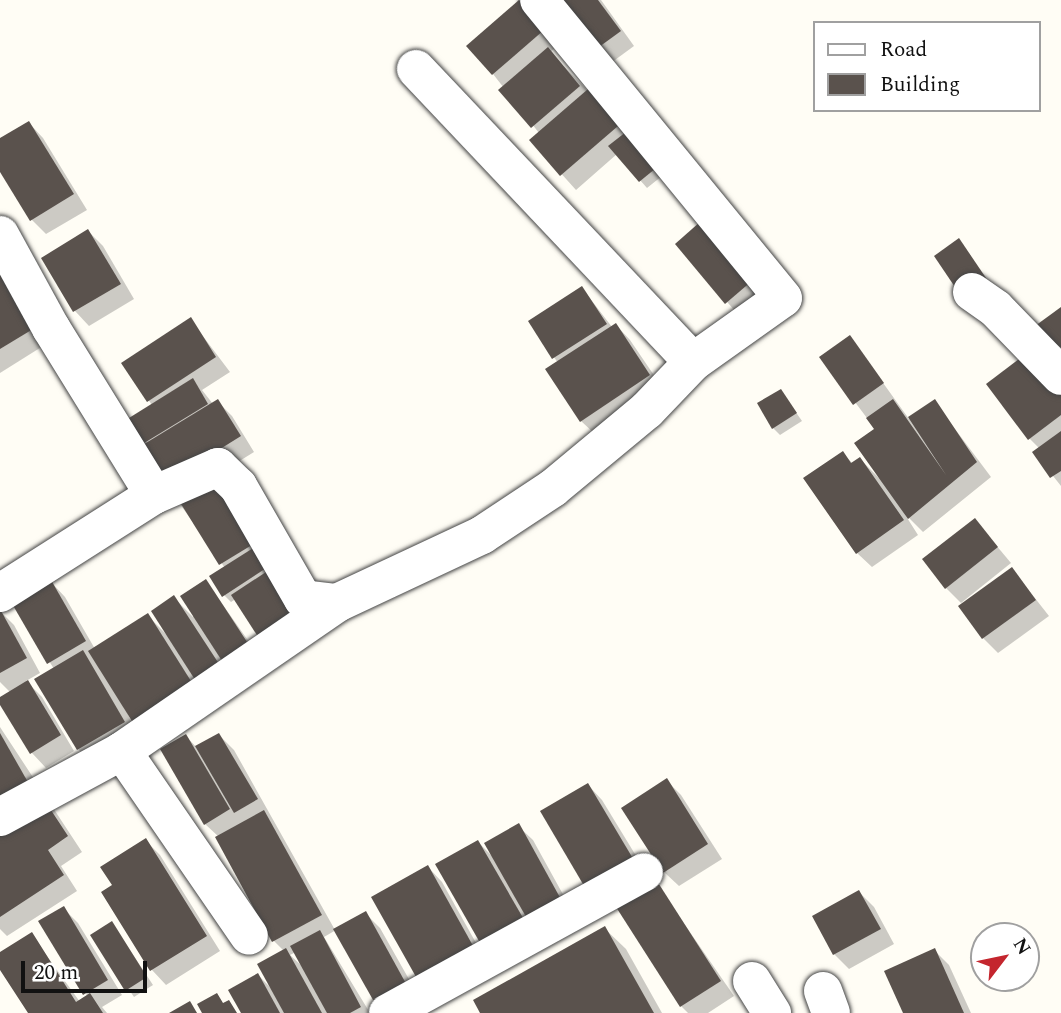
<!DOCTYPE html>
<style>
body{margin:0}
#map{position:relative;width:1061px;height:1013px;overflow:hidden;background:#fffdf5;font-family:Spectral,serif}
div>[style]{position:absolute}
.shadow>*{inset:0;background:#0003}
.building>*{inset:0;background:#5a524d}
.roads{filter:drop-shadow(0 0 2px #444) drop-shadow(0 0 2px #444)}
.minor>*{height:38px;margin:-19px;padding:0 19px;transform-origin:19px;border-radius:19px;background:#fff}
span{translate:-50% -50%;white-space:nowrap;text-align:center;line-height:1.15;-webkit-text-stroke:7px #fff;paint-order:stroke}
.legend{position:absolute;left:813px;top:21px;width:228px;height:91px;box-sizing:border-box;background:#fff;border:2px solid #a0a0a0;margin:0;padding:9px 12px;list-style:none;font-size:21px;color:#111}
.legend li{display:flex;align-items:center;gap:14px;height:35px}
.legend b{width:35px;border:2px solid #a0a0a0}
.north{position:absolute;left:970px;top:922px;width:70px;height:70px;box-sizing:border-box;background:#fff;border:2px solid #a0a0a0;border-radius:50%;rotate:58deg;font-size:19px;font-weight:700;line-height:28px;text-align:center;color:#111}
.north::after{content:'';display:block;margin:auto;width:24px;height:32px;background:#c4262e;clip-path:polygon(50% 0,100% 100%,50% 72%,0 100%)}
.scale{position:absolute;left:21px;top:961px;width:126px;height:32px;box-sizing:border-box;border:4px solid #111;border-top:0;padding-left:9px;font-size:21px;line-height:24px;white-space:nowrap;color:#111;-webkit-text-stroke:5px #fff;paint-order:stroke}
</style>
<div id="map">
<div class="shadow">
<div style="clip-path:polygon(551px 0,601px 0,634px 46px,604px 68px)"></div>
<div style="clip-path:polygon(519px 2px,558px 46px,550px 52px,667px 172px,647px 188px,617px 154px,576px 190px,531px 140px,539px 133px,493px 74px)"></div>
<div style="clip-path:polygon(29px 123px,43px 138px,87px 210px,46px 234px,32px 220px,0 168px,0 140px)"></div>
<div style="clip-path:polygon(88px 231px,103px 246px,134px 299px,89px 326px,75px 311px,43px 258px)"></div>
<div style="clip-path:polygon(677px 244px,774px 290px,741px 318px)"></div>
<div style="clip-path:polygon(0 264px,51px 341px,0 373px)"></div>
<div style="clip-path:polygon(582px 288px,612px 327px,616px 325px,630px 340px,664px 390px,596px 435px,581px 421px,558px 363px,530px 322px)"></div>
<div style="clip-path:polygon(190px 319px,230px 372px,202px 390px,213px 404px,217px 401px,232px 416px,254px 452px,217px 475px,280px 571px,231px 602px,224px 595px,225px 568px,123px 423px,152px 405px,123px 363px)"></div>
<div style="clip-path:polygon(850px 337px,909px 419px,934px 401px,991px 477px,923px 532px,904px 513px,918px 535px,872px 567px,857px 553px,843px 453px,853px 464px,860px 459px,879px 478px,876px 430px,821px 357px)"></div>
<div style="clip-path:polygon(1061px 387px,1061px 486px,1034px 452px,1040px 449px,1029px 438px)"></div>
<div style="clip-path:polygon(781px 391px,802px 421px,780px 435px,773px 428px)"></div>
<div style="clip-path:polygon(975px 520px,1011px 563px,961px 603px,946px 588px)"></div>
<div style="clip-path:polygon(1012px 569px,1049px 616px,998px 653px,983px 638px)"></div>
<div style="clip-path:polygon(206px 581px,264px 663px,221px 659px,236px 685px,120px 698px,139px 737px,93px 764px,78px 749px,54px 669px,13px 603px,51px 582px,65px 597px,95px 649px,148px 616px,166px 634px,174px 598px,193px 617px)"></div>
<div style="clip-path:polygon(0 611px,14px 625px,40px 673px,26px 681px,42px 697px,74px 751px,46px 768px,32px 753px,0 702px,11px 693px,0 682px)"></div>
<div style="clip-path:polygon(0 727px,82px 852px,61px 866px,77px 891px,7px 936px,0 929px)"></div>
<div style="clip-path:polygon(evenodd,219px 735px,234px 750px,335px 930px,365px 913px,380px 928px,423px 1004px,336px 930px,324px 937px,370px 1013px,243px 1013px,258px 975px,271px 988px,284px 951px,274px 941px,219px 837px,205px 824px,186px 736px,197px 748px,219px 735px,296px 952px,303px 967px,290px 955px,296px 952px)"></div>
<div style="clip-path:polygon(667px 781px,681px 795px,722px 859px,679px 886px,664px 872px)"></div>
<div style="clip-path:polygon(588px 785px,602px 800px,652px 882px,592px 895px)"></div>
<div style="clip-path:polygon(518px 826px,533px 840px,576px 918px,499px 961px,478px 842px,493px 857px)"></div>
<div style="clip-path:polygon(145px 840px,160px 855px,220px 951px,166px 985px,152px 970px,103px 893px,115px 886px)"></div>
<div style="clip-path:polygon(428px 867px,442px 882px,490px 968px,436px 998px)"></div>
<div style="clip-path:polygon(656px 883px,734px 996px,708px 1013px,688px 1013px,681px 1006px,635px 934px)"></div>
<div style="clip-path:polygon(859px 892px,874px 907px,894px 944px,849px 969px,834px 954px,814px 917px)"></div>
<div style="clip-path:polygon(63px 908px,78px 923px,122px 995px,102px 1007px,107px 1013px,30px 1013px,0 967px,0 954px,31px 934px,80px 1002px,88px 997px,40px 922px)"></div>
<div style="clip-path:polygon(112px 923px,153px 985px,134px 997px,92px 935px)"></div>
<div style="clip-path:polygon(604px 928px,626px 949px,662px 1013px,482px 1013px)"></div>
<div style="clip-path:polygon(934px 950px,949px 965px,971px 1013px,905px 1013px)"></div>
</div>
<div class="building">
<div style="clip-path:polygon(519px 0,544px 30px,492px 75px,466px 46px)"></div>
<div style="clip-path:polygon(549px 0,598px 0,621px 31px,588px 55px)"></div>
<div style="clip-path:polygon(548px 47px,580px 86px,531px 128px,498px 90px)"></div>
<div style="clip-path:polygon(595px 83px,625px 120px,560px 176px,529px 140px)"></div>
<div style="clip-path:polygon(29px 121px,74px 194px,30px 221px,0 172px,0 138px)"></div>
<div style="clip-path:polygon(631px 128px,661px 164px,639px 182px,608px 146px)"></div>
<div style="clip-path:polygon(709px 214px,760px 274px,725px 304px,675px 244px)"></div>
<div style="clip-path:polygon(88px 229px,121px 284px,73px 312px,41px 258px)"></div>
<div style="clip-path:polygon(959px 238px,986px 278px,961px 296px,934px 256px)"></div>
<div style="clip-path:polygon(0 264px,38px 326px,0 349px)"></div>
<div style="clip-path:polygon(582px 286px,607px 324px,552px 359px,528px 321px)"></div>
<div style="clip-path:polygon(1061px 307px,1061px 348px,1035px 326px)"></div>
<div style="clip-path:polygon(191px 317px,216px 357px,147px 402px,121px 363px)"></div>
<div style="clip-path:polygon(616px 323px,650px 375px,580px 422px,545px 369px)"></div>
<div style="clip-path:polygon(850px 335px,884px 383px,853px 405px,819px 357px)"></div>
<div style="clip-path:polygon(1031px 350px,1061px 390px,1061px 415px,1028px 440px,986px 384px)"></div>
<div style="clip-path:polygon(193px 378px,208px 404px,136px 448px,121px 423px)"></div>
<div style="clip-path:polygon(781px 389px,797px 413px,772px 429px,757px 403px)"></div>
<div style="clip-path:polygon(218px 399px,241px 436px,164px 484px,141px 446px)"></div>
<div style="clip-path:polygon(893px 399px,946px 475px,908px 417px,935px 399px,977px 462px,908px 519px,854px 443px,874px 429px,866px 418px)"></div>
<div style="clip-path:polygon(1061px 431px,1061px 471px,1050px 478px,1032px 452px)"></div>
<div style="clip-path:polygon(843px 451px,851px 463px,860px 457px,904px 520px,856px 554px,803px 478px)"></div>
<div style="clip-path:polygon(218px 474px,260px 540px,219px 565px,178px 499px)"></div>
<div style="clip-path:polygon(975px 518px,998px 547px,945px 589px,922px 559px)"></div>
<div style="clip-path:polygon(261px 543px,274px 563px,222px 597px,209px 576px)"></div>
<div style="clip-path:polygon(1012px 567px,1036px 600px,982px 639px,958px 606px)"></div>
<div style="clip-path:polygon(266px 572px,298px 620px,262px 643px,231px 595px)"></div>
<div style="clip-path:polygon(206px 579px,251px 648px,224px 664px,180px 596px)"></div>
<div style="clip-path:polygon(51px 580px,86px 641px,47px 664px,11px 602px)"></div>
<div style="clip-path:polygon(174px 595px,223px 670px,199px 686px,151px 611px)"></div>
<div style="clip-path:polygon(0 609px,27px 658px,0 673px)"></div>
<div style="clip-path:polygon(148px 613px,196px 689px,135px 726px,88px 651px)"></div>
<div style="clip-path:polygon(83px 650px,125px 722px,77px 750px,34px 679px)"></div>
<div style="clip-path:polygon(28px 680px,61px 735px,30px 754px,0 705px,0 697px)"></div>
<div style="clip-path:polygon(0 733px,33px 791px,0 810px)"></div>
<div style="clip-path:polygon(219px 733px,258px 799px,234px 813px,195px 746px)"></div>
<div style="clip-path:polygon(186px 734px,230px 809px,204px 825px,160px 749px)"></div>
<div style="clip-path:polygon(667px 778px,708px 844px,663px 873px,621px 808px)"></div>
<div style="clip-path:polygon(588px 783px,638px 867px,590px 896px,540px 811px)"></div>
<div style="clip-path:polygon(43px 798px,68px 836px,48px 850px,64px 875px,0 917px,0 826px)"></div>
<div style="clip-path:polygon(264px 810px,322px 915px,272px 942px,215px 837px)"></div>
<div style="clip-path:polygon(519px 823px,563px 903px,529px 922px,484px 843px)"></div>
<div style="clip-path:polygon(146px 838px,207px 936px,150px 971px,101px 892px,112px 885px,100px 867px)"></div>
<div style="clip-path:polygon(478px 840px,526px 923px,483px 948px,435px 864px)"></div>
<div style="clip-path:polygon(428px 865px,477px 953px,420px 984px,371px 897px)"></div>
<div style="clip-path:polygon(657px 881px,721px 981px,680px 1007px,616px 907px)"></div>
<div style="clip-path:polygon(859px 890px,881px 929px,833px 955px,812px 916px)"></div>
<div style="clip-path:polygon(64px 906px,108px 980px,83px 995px,38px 921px)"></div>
<div style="clip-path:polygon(366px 911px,409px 989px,377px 1007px,333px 929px)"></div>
<div style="clip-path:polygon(112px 921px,147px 977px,125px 991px,90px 935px)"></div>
<div style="clip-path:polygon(605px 926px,654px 1013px,480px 1013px,473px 1000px)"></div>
<div style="clip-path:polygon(320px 930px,361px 1007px,350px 1013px,327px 1013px,290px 946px)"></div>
<div style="clip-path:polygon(32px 932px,76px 1002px,90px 993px,103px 1013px,28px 1013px,0 970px,0 952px)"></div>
<div style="clip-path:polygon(286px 948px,322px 1013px,284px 1013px,257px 964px)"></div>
<div style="clip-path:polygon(935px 948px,964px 1013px,903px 1013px,884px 971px)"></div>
<div style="clip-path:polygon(258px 973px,280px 1013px,241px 1013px,228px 990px)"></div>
<div style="clip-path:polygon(217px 993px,223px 1003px,229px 1000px,237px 1013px,202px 1013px,197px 1004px)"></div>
<div style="clip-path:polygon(190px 1001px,197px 1013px,169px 1013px)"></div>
</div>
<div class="roads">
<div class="minor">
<div style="left:416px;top:69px;width:403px;rotate:46.6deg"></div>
<div style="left:0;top:235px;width:106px;rotate:61.3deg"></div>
<div style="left:51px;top:328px;width:196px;rotate:58.3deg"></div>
<div style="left:154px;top:495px;width:70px;rotate:-23.6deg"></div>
<div style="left:218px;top:467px;width:28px;rotate:44deg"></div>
<div style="left:238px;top:486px;width:130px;rotate:60.1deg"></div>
<div style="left:303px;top:599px;width:34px;rotate:7deg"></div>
<div style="left:972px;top:292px;width:29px;rotate:35deg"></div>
<div style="left:996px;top:309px;width:93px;rotate:45.9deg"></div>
<div style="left:0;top:593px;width:183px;rotate:-32.5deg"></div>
<div style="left:122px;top:751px;width:224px;rotate:55.5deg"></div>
<div style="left:0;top:817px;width:139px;rotate:-28.4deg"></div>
<div style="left:122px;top:751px;width:261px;rotate:-34.5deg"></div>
<div style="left:337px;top:603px;width:160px;rotate:-25.1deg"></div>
<div style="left:482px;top:535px;width:85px;rotate:-33.5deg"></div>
<div style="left:553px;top:488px;width:122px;rotate:-39.7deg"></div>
<div style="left:647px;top:410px;width:66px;rotate:-46.2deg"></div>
<div style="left:693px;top:362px;width:110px;rotate:-35.4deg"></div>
<div style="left:783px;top:298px;width:385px;rotate:-129.3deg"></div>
<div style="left:752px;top:981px;width:38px;rotate:58deg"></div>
<div style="left:823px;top:991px;width:23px;rotate:70deg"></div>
<div style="left:388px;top:1013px;width:292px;rotate:-28.8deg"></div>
</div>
</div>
<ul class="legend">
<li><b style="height:9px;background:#fff"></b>Road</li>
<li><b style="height:19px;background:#5a524d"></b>Building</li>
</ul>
<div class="north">N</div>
<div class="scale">20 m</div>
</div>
